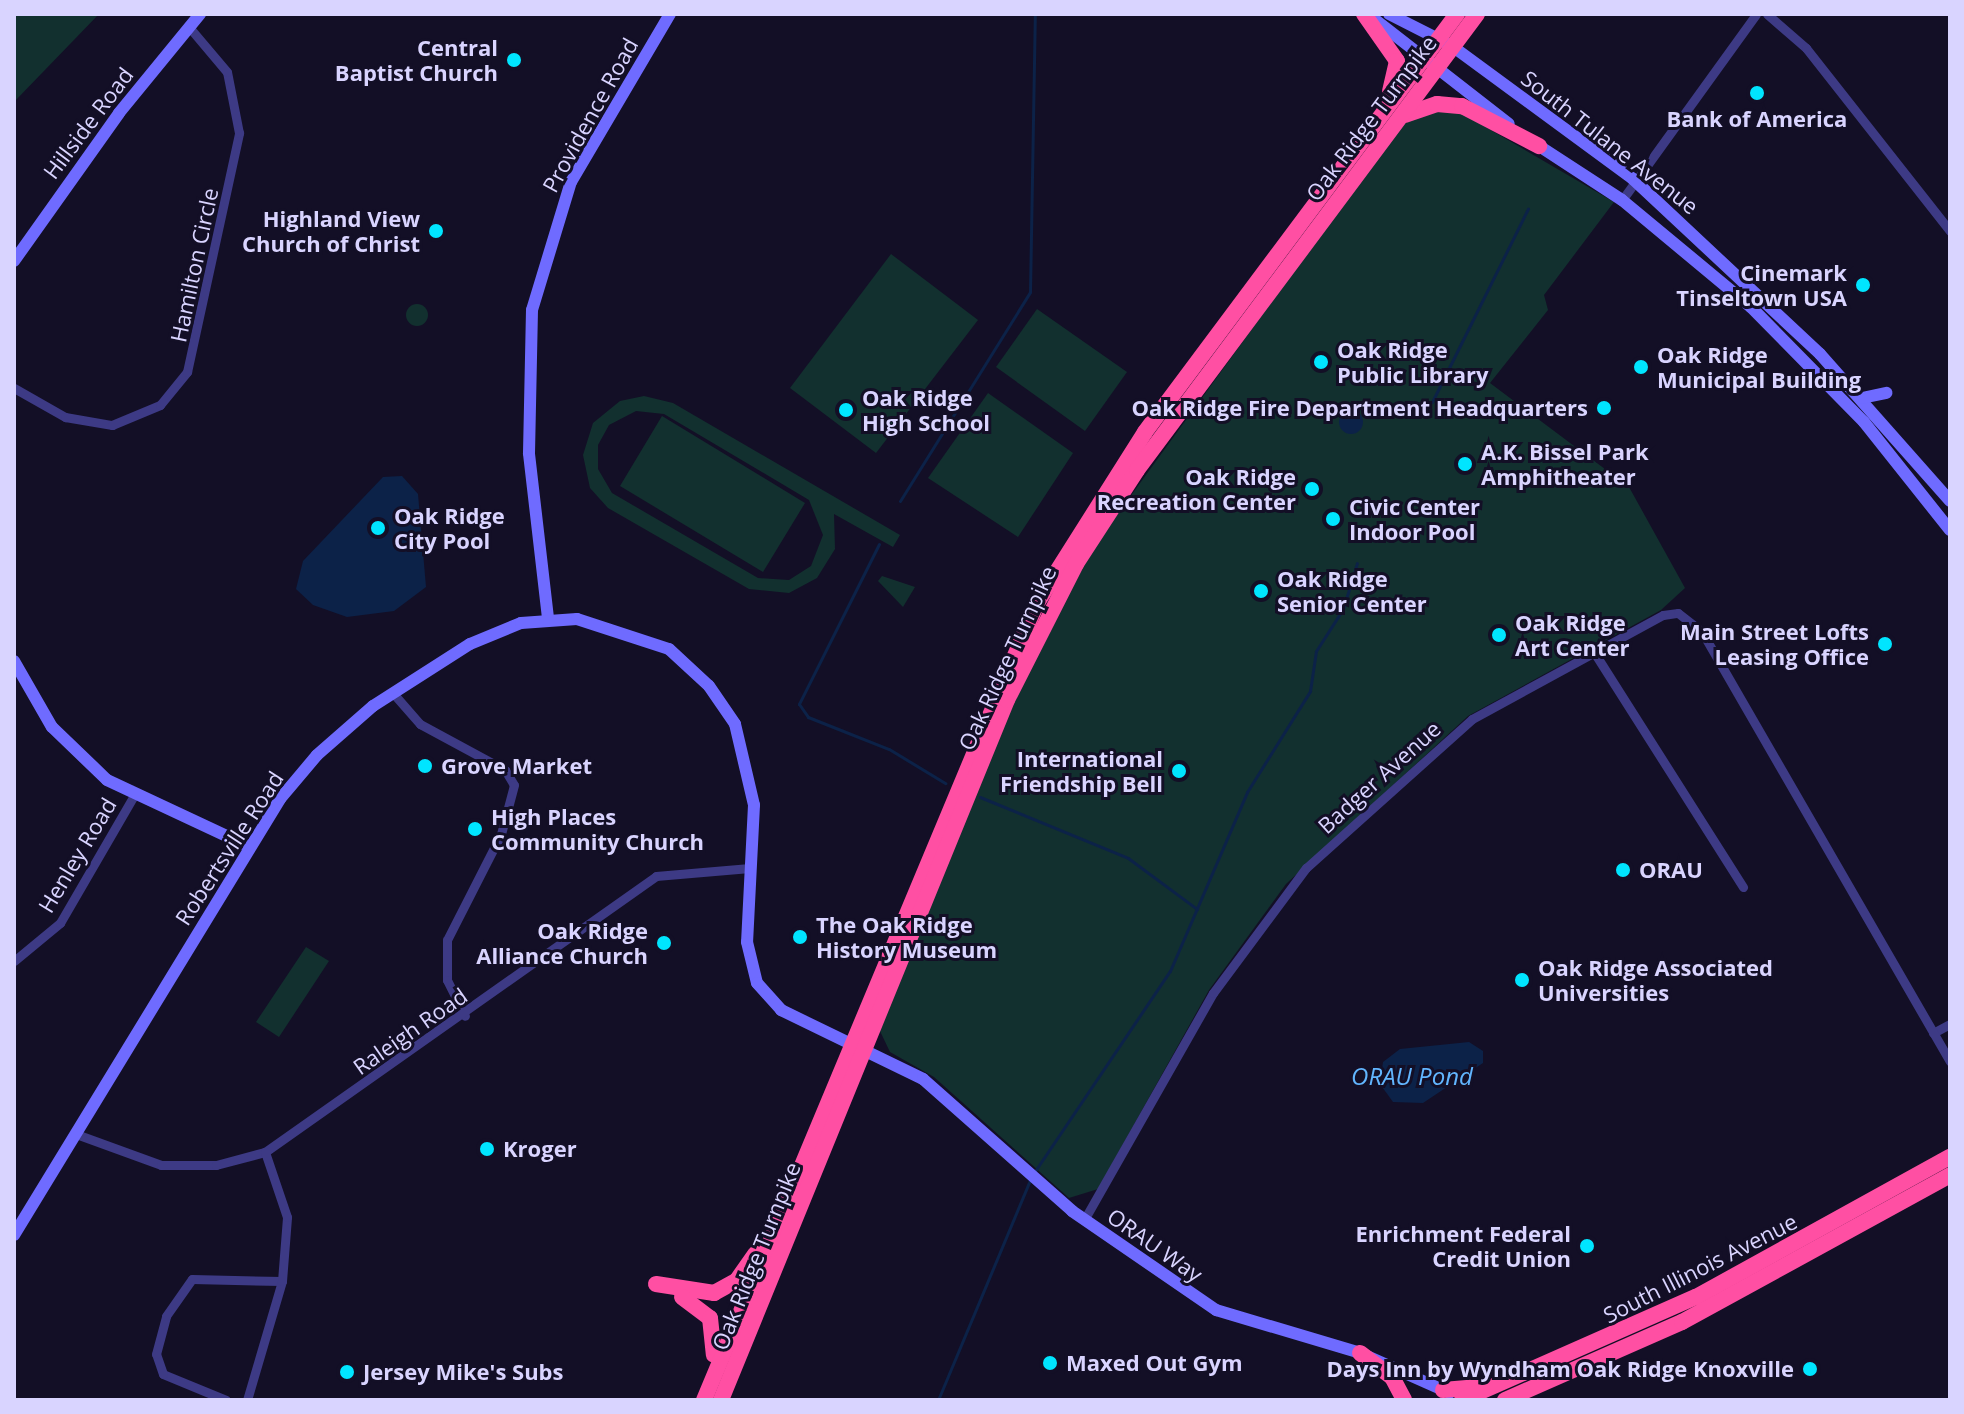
<!DOCTYPE html>
<style>
body{margin:0}
#map{position:relative;width:1964px;height:1414px;overflow:hidden;background:#130f26;font-family:"Open Sans",sans-serif}
div>[style]{position:absolute}
.green>*{inset:0;background:#12302f}
.round{border-radius:50%}
.water>*{inset:0;background:#0c2248}
.stream>*{height:3px;margin:-1.5px;padding:0 1.5px;transform-origin:1.5px;border-radius:1.5px;background:#0c2248}
.street>*{height:9px;margin:-4.5px;padding:0 4.5px;transform-origin:4.5px;border-radius:4.5px;background:#3d3a85}
.secondary>*{height:12px;margin:-6px;padding:0 6px;transform-origin:6px;border-radius:6px;background:#6f6bff}
.highway>*{height:16px;margin:-8px;padding:0 8px;transform-origin:8px;border-radius:8px;background:#ff4fa3}
.dots>*{width:22px;height:22px;translate:-50% -50%;box-sizing:border-box;border:4px solid #130f26;border-radius:50%}
span{translate:-50% -50%;white-space:nowrap;text-align:center;line-height:1.15;-webkit-text-stroke:6px #130f26;paint-order:stroke}
.poi-label{font-size:22px;color:#d9d4ff;font-weight:700}
.right{translate:-100% -50%;text-align:right}
.left{translate:0 -50%;text-align:left}
.street-label{font-size:22px;color:#d9d4ff}
.water-label{font-size:24px;color:#62b6ff;font-style:italic}
.frame{position:absolute;inset:0;border:16px solid #d9d4ff;pointer-events:none}
</style>
<div id="map">
<div class="green">
<div style="clip-path:polygon(14px 14px,99px 14px,14px 102px)"></div>
<div style="clip-path:polygon(1453px 108px,1614px 202px,1544px 295px,1548px 310px,1490px 383px,1629px 487px,1685px 588px,1661px 610px,1468px 716px,1286px 884px,1209px 990px,1098px 1189px,1069px 1198px,934px 1077px,890px 1052px,879px 1029px,1033px 654px,1079px 567px,1404px 120px)"></div>
<div style="clip-path:polygon(891px 254px,978px 320px,876px 453px,790px 388px)"></div>
<div class="round" style="left:406px;top:304px;width:22px;height:22px"></div>
<div style="clip-path:polygon(1037px 309px,1127px 372px,1085px 431px,996px 367px)"></div>
<div style="clip-path:polygon(988px 393px,1073px 453px,1018px 537px,928px 478px)"></div>
<div style="clip-path:polygon(evenodd,644px 396px,673px 403px,900px 535px,893px 547px,834px 514px,835px 549px,817px 578px,789px 593px,749px 589px,608px 508px,590px 488px,583px 455px,593px 423px,620px 401px,644px 396px,636px 411px,664px 414px,809px 500px,823px 535px,811px 566px,789px 580px,758px 578px,612px 493px,598px 469px,598px 445px,609px 425px,636px 411px)"></div>
<div style="clip-path:polygon(662px 416px,805px 503px,763px 572px,620px 486px)"></div>
<div style="clip-path:polygon(882px 576px,915px 587px,903px 607px,878px 581px)"></div>
<div style="clip-path:polygon(306px 947px,329px 961px,279px 1037px,256px 1022px)"></div>
</div>
<div class="water">
<div class="round" style="left:1339px;top:410px;width:24px;height:24px"></div>
<div style="clip-path:polygon(402px 476px,418px 494px,426px 587px,394px 611px,347px 617px,313px 605px,296px 589px,303px 561px,383px 477px)"></div>
<div style="clip-path:polygon(1469px 1042px,1483px 1051px,1483px 1063px,1423px 1103px,1393px 1102px,1380px 1084px,1383px 1062px,1400px 1049px)"></div>
</div>
<div class="stream">
<div style="left:1432px;top:402px;width:216px;rotate:-63.6deg"></div>
<div style="left:900px;top:501px;width:246px;rotate:-58.1deg"></div>
<div style="left:1030px;top:292px;width:278px;rotate:-89deg"></div>
<div style="left:879px;top:544px;width:179px;rotate:116.6deg"></div>
<div style="left:799px;top:704px;width:16px;rotate:55deg"></div>
<div style="left:808px;top:717px;width:87px;rotate:21.6deg"></div>
<div style="left:889px;top:749px;width:66px;rotate:31.3deg"></div>
<div style="left:980px;top:797px;width:160px;rotate:22.4deg"></div>
<div style="left:1128px;top:858px;width:86px;rotate:36.5deg"></div>
<div style="left:1035px;top:1171px;width:241px;rotate:-56deg"></div>
<div style="left:1170px;top:971px;width:195px;rotate:-66.7deg"></div>
<div style="left:1247px;top:792px;width:119px;rotate:-58deg"></div>
<div style="left:1310px;top:691px;width:40px;rotate:-81.5deg"></div>
<div style="left:1316px;top:651px;width:50px;rotate:-57.3deg"></div>
<div style="left:1343px;top:609px;width:48px;rotate:-73.1deg"></div>
<div style="left:938px;top:1400px;width:241px;rotate:-67.3deg"></div>
</div>
<div class="street">
<div style="left:1767px;top:14px;width:52px;rotate:41.1deg"></div>
<div style="left:1806px;top:48px;width:233px;rotate:51.8deg"></div>
<div style="left:1622px;top:200px;width:229px;rotate:-54.2deg"></div>
<div style="left:14px;top:388px;width:59px;rotate:29.6deg"></div>
<div style="left:65px;top:417px;width:48px;rotate:9.7deg"></div>
<div style="left:112px;top:425px;width:52px;rotate:-22.6deg"></div>
<div style="left:160px;top:405px;width:43px;rotate:-50.7deg"></div>
<div style="left:187px;top:372px;width:245px;rotate:-77.7deg"></div>
<div style="left:239px;top:133px;width:62px;rotate:-101.1deg"></div>
<div style="left:227px;top:72px;width:59px;rotate:-130.2deg"></div>
<div style="left:1592px;top:649px;width:282px;rotate:57.6deg"></div>
<div style="left:392px;top:692px;width:43px;rotate:48.8deg"></div>
<div style="left:420px;top:724px;width:97px;rotate:28.4deg"></div>
<div style="left:505px;top:770px;width:17px;rotate:59deg"></div>
<div style="left:514px;top:785px;width:51px;rotate:104.9deg"></div>
<div style="left:501px;top:834px;width:119px;rotate:117deg"></div>
<div style="left:447px;top:940px;width:40px;rotate:90deg"></div>
<div style="left:447px;top:980px;width:40px;rotate:63.4deg"></div>
<div style="left:14px;top:961px;width:60px;rotate:-39.6deg"></div>
<div style="left:60px;top:923px;width:146px;rotate:-59.9deg"></div>
<div style="left:1933px;top:1033px;width:19px;rotate:-28deg"></div>
<div style="left:76px;top:1134px;width:90px;rotate:20deg"></div>
<div style="left:161px;top:1165px;width:55px"></div>
<div style="left:216px;top:1165px;width:51px;rotate:-14.9deg"></div>
<div style="left:265px;top:1152px;width:479px;rotate:-35.2deg"></div>
<div style="left:656px;top:876px;width:94px;rotate:-4.9deg"></div>
<div style="left:1084px;top:1220px;width:261px;rotate:-60.4deg"></div>
<div style="left:1213px;top:993px;width:156px;rotate:-53.4deg"></div>
<div style="left:1306px;top:868px;width:223px;rotate:-41.9deg"></div>
<div style="left:1472px;top:719px;width:217px;rotate:-28.6deg"></div>
<div style="left:1663px;top:615px;width:15px;rotate:-8deg"></div>
<div style="left:1678px;top:613px;width:31px;rotate:38deg"></div>
<div style="left:1702px;top:632px;width:496px;rotate:60deg"></div>
<div style="left:226px;top:1400px;width:68px;rotate:-157.6deg"></div>
<div style="left:163px;top:1374px;width:21px;rotate:-109deg"></div>
<div style="left:156px;top:1354px;width:39px;rotate:-75deg"></div>
<div style="left:166px;top:1316px;width:45px;rotate:-54.9deg"></div>
<div style="left:192px;top:1279px;width:90px;rotate:1.3deg"></div>
<div style="left:247px;top:1400px;width:124px;rotate:-73.6deg"></div>
<div style="left:282px;top:1281px;width:64px;rotate:-85.5deg"></div>
<div style="left:287px;top:1217px;width:69px;rotate:-108.7deg"></div>
</div>
<div class="secondary">
<div style="left:1389px;top:14px;width:71px;rotate:26.9deg"></div>
<div style="left:1452px;top:46px;width:225px;rotate:36.3deg"></div>
<div style="left:1633px;top:179px;width:256px;rotate:43.1deg"></div>
<div style="left:1820px;top:354px;width:196px;rotate:48.5deg"></div>
<div style="left:1369px;top:15px;width:177px;rotate:37.9deg"></div>
<div style="left:1533px;top:142px;width:106px;rotate:33.1deg"></div>
<div style="left:1622px;top:200px;width:168px;rotate:39.7deg"></div>
<div style="left:1751px;top:307px;width:161px;rotate:45.5deg"></div>
<div style="left:1864px;top:422px;width:138px;rotate:51.5deg"></div>
<div style="left:14px;top:261px;width:181px;rotate:-54.6deg"></div>
<div style="left:119px;top:113px;width:128px;rotate:-50.7deg"></div>
<div style="left:1862px;top:398px;width:25px;rotate:-12deg"></div>
<div style="left:548px;top:618px;width:166px;rotate:-96.6deg"></div>
<div style="left:529px;top:453px;width:143px;rotate:-88.8deg"></div>
<div style="left:532px;top:310px;width:134px;rotate:-73.1deg"></div>
<div style="left:571px;top:182px;width:195px;rotate:-59.5deg"></div>
<div style="left:14px;top:661px;width:76px;rotate:60.1deg"></div>
<div style="left:52px;top:727px;width:76px;rotate:43.9deg"></div>
<div style="left:107px;top:780px;width:158px;rotate:25.1deg"></div>
<div style="left:14px;top:1235px;width:511px;rotate:-58.61deg"></div>
<div style="left:280px;top:799px;width:57px;rotate:-49.9deg"></div>
<div style="left:317px;top:755px;width:74px;rotate:-41.2deg"></div>
<div style="left:373px;top:706px;width:115px;rotate:-32.6deg"></div>
<div style="left:470px;top:644px;width:55px;rotate:-22.4deg"></div>
<div style="left:521px;top:623px;width:56px;rotate:-4.1deg"></div>
<div style="left:577px;top:619px;width:97px;rotate:18.1deg"></div>
<div style="left:669px;top:649px;width:54px;rotate:42.8deg"></div>
<div style="left:709px;top:686px;width:46px;rotate:55.6deg"></div>
<div style="left:735px;top:724px;width:83px;rotate:76.8deg"></div>
<div style="left:754px;top:805px;width:137px;rotate:92.9deg"></div>
<div style="left:747px;top:942px;width:42px;rotate:76.3deg"></div>
<div style="left:757px;top:983px;width:36px;rotate:48deg"></div>
<div style="left:781px;top:1010px;width:158px;rotate:25.9deg"></div>
<div style="left:923px;top:1079px;width:199px;rotate:41.5deg"></div>
<div style="left:1072px;top:1211px;width:175px;rotate:34.5deg"></div>
<div style="left:1216px;top:1310px;width:150px;rotate:16.6deg"></div>
<div style="left:1360px;top:1353px;width:98px;rotate:24deg"></div>
</div>
<div class="highway">
<div style="left:1364px;top:14px;width:57px;rotate:54.9deg"></div>
<div style="left:1397px;top:61px;width:31px;rotate:103deg"></div>
<div style="left:1405px;top:115px;width:34px;rotate:-19deg"></div>
<div style="left:1437px;top:104px;width:25px;rotate:5deg"></div>
<div style="left:1462px;top:106px;width:87px;rotate:27.5deg"></div>
<div style="left:656px;top:1284px;width:59px;rotate:8.8deg"></div>
<div style="left:714px;top:1293px;width:26px;rotate:-29deg"></div>
<div style="left:737px;top:1280px;width:32px;rotate:-55deg"></div>
<div style="left:682px;top:1297px;width:35px;rotate:37deg"></div>
<div style="left:710px;top:1318px;width:37px;rotate:84deg"></div>
<div style="left:1360px;top:1353px;width:40px;rotate:37deg"></div>
<div style="left:1392px;top:1377px;width:26px;rotate:62deg"></div>
<div style="left:1443px;top:1390px;width:33px;rotate:-5deg"></div>
<div style="left:704px;top:1400px;width:864px;rotate:-67.32deg"></div>
<div style="left:1037px;top:603px;width:202px;rotate:-57.7deg"></div>
<div style="left:1145px;top:432px;width:522px;rotate:-53.26deg"></div>
<div style="left:721px;top:1400px;width:756px;rotate:-67.78deg"></div>
<div style="left:1007px;top:700px;width:153px;rotate:-63.1deg"></div>
<div style="left:1076px;top:564px;width:112px;rotate:-57deg"></div>
<div style="left:1137px;top:470px;width:569px;rotate:-53.29deg"></div>
<div style="left:1462px;top:1400px;width:256px;rotate:-23.8deg"></div>
<div style="left:1696px;top:1297px;width:290px;rotate:-28.9deg"></div>
<div style="left:1505px;top:1400px;width:193px;rotate:-23.8deg"></div>
<div style="left:1682px;top:1322px;width:306px;rotate:-28.7deg"></div>
</div>
<div class="dots">
<div style="left:514px;top:60px;background:#00e5ff"></div>
<div style="left:1757px;top:93px;background:#00e5ff"></div>
<div style="left:436px;top:231px;background:#00e5ff"></div>
<div style="left:1863px;top:285px;background:#00e5ff"></div>
<div style="left:1321px;top:362px;background:#00e5ff"></div>
<div style="left:1641px;top:367px;background:#00e5ff"></div>
<div style="left:1604px;top:408px;background:#00e5ff"></div>
<div style="left:846px;top:410px;background:#00e5ff"></div>
<div style="left:1465px;top:464px;background:#00e5ff"></div>
<div style="left:1312px;top:489px;background:#00e5ff"></div>
<div style="left:1333px;top:519px;background:#00e5ff"></div>
<div style="left:378px;top:528px;background:#00e5ff"></div>
<div style="left:1261px;top:591px;background:#00e5ff"></div>
<div style="left:1499px;top:635px;background:#00e5ff"></div>
<div style="left:1885px;top:644px;background:#00e5ff"></div>
<div style="left:425px;top:766px;background:#00e5ff"></div>
<div style="left:1179px;top:771px;background:#00e5ff"></div>
<div style="left:475px;top:829px;background:#00e5ff"></div>
<div style="left:1623px;top:870px;background:#00e5ff"></div>
<div style="left:800px;top:937px;background:#00e5ff"></div>
<div style="left:664px;top:943px;background:#00e5ff"></div>
<div style="left:1522px;top:980px;background:#00e5ff"></div>
<div style="left:487px;top:1149px;background:#00e5ff"></div>
<div style="left:1587px;top:1246px;background:#00e5ff"></div>
<div style="left:1050px;top:1363px;background:#00e5ff"></div>
<div style="left:1810px;top:1369px;background:#00e5ff"></div>
<div style="left:347px;top:1372px;background:#00e5ff"></div>
</div>
<div class="poi-label">
<span class="right" style="left:498px;top:60px">Central<br>Baptist Church</span>
<span style="left:1757px;top:119px">Bank of America</span>
<span class="right" style="left:420px;top:231px">Highland View<br>Church of Christ</span>
<span class="right" style="left:1847px;top:285px">Cinemark<br>Tinseltown USA</span>
<span class="left" style="left:1337px;top:362px">Oak Ridge<br>Public Library</span>
<span class="left" style="left:1657px;top:367px">Oak Ridge<br>Municipal Building</span>
<span class="left" style="left:862px;top:410px">Oak Ridge<br>High School</span>
<span class="right" style="left:1588px;top:408px">Oak Ridge Fire Department Headquarters</span>
<span class="left" style="left:1481px;top:464px">A.K. Bissel Park<br>Amphitheater</span>
<span class="right" style="left:1296px;top:489px">Oak Ridge<br>Recreation Center</span>
<span class="left" style="left:1349px;top:519px">Civic Center<br>Indoor Pool</span>
<span class="left" style="left:394px;top:528px">Oak Ridge<br>City Pool</span>
<span class="left" style="left:1277px;top:591px">Oak Ridge<br>Senior Center</span>
<span class="left" style="left:1515px;top:635px">Oak Ridge<br>Art Center</span>
<span class="right" style="left:1869px;top:644px">Main Street Lofts<br>Leasing Office</span>
<span class="right" style="left:1163px;top:771px">International<br>Friendship Bell</span>
<span class="left" style="left:441px;top:766px">Grove Market</span>
<span class="left" style="left:491px;top:829px">High Places<br>Community Church</span>
<span class="left" style="left:1639px;top:870px">ORAU</span>
<span class="left" style="left:816px;top:937px">The Oak Ridge<br>History Museum</span>
<span class="right" style="left:648px;top:943px">Oak Ridge<br>Alliance Church</span>
<span class="left" style="left:1538px;top:980px">Oak Ridge Associated<br>Universities</span>
<span class="left" style="left:503px;top:1149px">Kroger</span>
<span class="right" style="left:1571px;top:1246px">Enrichment Federal<br>Credit Union</span>
<span class="left" style="left:1066px;top:1363px">Maxed Out Gym</span>
<span class="right" style="left:1794px;top:1369px">Days Inn by Wyndham Oak Ridge Knoxville</span>
<span class="left" style="left:363px;top:1372px">Jersey Mike's Subs</span>
</div>
<div class="street-label">
<span style="left:590px;top:115px;rotate:-61deg">Providence Road</span>
<span style="left:1371px;top:118px;rotate:-53deg">Oak Ridge Turnpike</span>
<span style="left:88px;top:123px;rotate:-53deg">Hillside Road</span>
<span style="left:1610px;top:142px;rotate:38deg">South Tulane Avenue</span>
<span style="left:194px;top:265px;rotate:-78deg">Hamilton Circle</span>
<span style="left:1007px;top:658px;rotate:-65deg">Oak Ridge Turnpike</span>
<span style="left:1379px;top:777px;rotate:-42deg">Badger Avenue</span>
<span style="left:229px;top:848px;rotate:-57deg">Robertsville Road</span>
<span style="left:77px;top:855px;rotate:-59deg">Henley Road</span>
<span style="left:410px;top:1031px;rotate:-35deg">Raleigh Road</span>
<span style="left:1155px;top:1245px;rotate:35deg">ORAU Way</span>
<span style="left:756px;top:1256px;rotate:-68deg">Oak Ridge Turnpike</span>
<span style="left:1700px;top:1268px;rotate:-27deg">South Illinois Avenue</span>
</div>
<div class="water-label">
<span style="left:1412px;top:1076px">ORAU Pond</span>
</div>
<div class="frame"></div>
</div>
